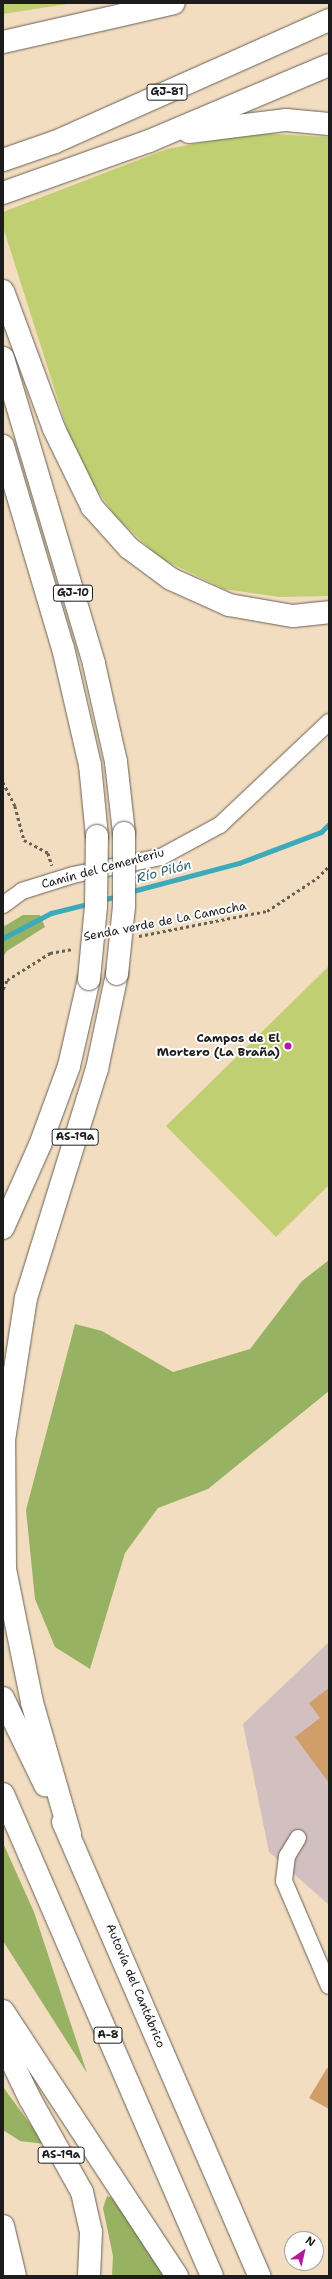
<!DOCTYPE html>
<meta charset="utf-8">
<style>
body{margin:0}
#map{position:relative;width:332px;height:2279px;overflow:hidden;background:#f3ddc0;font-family:"Shantell Sans",sans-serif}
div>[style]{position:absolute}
.industrial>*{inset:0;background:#d2bfbf}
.green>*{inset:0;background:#c0cf71}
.forest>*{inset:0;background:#98b263}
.stream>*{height:5px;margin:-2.5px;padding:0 2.5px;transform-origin:2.5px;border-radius:2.5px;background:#3daabb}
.building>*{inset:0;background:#d09f69}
.path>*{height:2.5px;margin-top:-1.25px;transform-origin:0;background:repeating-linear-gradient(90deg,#676055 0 3px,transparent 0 6px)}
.roads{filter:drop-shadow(0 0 1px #676055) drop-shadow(0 0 1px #676055)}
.minor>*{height:16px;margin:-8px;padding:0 8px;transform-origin:8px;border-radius:8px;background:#fff}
.highway>*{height:22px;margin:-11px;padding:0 11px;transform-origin:11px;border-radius:11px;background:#fff}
.bridges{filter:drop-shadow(0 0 1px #676055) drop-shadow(0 0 1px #676055)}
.highway-bridge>*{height:22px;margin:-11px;padding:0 11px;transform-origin:11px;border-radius:11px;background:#fff}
.dots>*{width:11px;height:11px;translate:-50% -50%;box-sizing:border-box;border:2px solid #fff;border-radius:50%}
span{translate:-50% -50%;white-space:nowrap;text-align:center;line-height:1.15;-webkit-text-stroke:4px #fff;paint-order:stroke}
.shield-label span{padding:1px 3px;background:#fff;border:1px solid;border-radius:3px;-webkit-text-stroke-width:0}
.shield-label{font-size:11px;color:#1c1c1c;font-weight:700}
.street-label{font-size:12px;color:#1c1c1c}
.poi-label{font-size:12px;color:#1c1c1c;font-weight:700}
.right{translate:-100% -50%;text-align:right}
.water-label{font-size:13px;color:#2c636c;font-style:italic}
.frame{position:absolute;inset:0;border:4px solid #1c1c1c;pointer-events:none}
.north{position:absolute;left:284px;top:2231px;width:40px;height:40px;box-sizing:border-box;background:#fff;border:1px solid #a4a4a4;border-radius:50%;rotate:34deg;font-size:11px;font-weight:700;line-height:16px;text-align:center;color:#1c1c1c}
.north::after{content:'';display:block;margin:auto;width:14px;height:18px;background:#b5179e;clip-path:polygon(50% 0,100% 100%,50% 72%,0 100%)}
</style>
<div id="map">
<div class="industrial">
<div style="clip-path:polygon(329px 1642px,329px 1905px,269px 1852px,243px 1724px)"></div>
</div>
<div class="green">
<div style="clip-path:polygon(3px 3px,74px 3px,3px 14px)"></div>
<div style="clip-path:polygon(254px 133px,329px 137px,329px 596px,279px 597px,224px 589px,160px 558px,116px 517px,78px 463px,3px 227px,3px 212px,167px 149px)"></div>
<div style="clip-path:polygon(329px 966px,329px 1185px,276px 1237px,166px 1126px)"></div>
</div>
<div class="forest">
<div style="clip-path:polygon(23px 915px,40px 915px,45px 927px,7px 951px,3px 957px,3px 927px)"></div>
<div style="clip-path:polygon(329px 1260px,329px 1391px,208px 1489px,158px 1508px,125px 1553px,90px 1669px,55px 1647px,35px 1599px,26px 1510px,75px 1324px,102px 1331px,173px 1372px,250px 1349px,302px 1281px)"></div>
<div style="clip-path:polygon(3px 1843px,34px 1912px,87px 2073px,3px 1941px)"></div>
<div style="clip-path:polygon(3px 2087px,45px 2144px,20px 2141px,3px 2130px)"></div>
<div style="clip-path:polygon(107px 2196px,115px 2199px,165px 2276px,112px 2276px,113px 2256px,103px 2208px)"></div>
</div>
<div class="stream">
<div style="left:129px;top:892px;width:114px;rotate:-14.8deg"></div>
<div style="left:239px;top:863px;width:88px;rotate:-20.7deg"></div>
<div style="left:321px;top:832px;width:11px;rotate:-45deg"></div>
<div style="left:101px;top:900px;width:17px;rotate:-13deg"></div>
<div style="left:3px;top:938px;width:54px;rotate:-27.5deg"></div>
<div style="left:51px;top:913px;width:41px;rotate:-14deg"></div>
</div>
<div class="building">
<div style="clip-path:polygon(329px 1688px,329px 1783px,295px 1737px,320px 1718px,309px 1703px)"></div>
<div style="clip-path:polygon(327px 2068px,329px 2069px,329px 2109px,309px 2098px)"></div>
</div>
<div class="path">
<div style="left:3px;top:782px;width:27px;rotate:63deg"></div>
<div style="left:15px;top:806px;width:35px;rotate:75deg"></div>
<div style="left:24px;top:840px;width:27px;rotate:28deg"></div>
<div style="left:48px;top:853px;width:13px;rotate:72deg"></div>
<div style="left:139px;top:936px;width:130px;rotate:-11.1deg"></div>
<div style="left:267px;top:911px;width:60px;rotate:-33.4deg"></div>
<div style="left:317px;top:878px;width:17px;rotate:-45deg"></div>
<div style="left:3px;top:989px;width:10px;rotate:-66deg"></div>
<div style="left:7px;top:980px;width:51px;rotate:-32.1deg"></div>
<div style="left:50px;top:953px;width:23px;rotate:-10deg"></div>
</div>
<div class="roads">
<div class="minor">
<div style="left:3px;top:905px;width:24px;rotate:-36deg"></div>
<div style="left:22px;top:891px;width:53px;rotate:-17.4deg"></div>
<div style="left:73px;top:875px;width:90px;rotate:-11.6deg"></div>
<div style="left:161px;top:857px;width:67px;rotate:-28.5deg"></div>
<div style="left:220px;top:825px;width:150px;rotate:-43.4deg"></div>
<div style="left:298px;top:1838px;width:21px;rotate:121deg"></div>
<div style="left:287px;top:1856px;width:25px;rotate:97deg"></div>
<div style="left:284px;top:1881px;width:114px;rotate:66.8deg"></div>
</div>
<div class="highway">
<div style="left:3px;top:42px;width:175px;rotate:-12.8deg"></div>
<div style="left:189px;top:132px;width:98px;rotate:-7.1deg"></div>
<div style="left:286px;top:120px;width:43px;rotate:5.3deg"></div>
<div style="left:3px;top:160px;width:55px;rotate:-19.1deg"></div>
<div style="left:55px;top:142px;width:300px;rotate:-24deg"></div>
<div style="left:3px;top:193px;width:155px;rotate:-19.6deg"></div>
<div style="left:149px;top:141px;width:195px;rotate:-22.9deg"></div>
<div style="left:3px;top:291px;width:147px;rotate:69.7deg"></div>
<div style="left:54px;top:429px;width:87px;rotate:64deg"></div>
<div style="left:92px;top:507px;width:55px;rotate:47.9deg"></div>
<div style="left:129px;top:548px;width:52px;rotate:36.4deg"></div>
<div style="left:171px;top:579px;width:64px;rotate:24.1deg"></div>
<div style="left:229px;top:605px;width:65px;rotate:9.8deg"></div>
<div style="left:293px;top:616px;width:36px;rotate:-6deg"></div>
<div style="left:3px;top:358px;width:319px;rotate:73.4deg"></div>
<div style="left:94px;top:664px;width:100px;rotate:77.3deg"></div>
<div style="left:116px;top:762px;width:71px;rotate:83.6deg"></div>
<div style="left:3px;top:446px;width:211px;rotate:73.5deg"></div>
<div style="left:63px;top:648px;width:120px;rotate:77deg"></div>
<div style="left:90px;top:765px;width:71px;rotate:84.4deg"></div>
<div style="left:3px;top:1228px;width:91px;rotate:-66deg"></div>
<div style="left:40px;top:1145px;width:84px;rotate:-69.8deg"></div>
<div style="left:69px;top:1066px;width:89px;rotate:-77.1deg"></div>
<div style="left:3px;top:1698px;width:97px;rotate:64.2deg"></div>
<div style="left:3px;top:1794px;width:525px;rotate:66.56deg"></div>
<div style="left:63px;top:1822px;width:495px;rotate:66.6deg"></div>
<div style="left:70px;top:1834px;width:137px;rotate:-106.1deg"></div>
<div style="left:32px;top:1702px;width:136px;rotate:-101.5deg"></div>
<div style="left:5px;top:1569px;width:129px;rotate:-90.4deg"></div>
<div style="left:4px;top:1440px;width:144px;rotate:-81.2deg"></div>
<div style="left:26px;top:1298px;width:240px;rotate:-72.8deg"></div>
<div style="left:97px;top:1069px;width:97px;rotate:-78.1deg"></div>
<div style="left:3px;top:2011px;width:317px;rotate:56.7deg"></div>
<div style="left:3px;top:2043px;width:62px;rotate:64.3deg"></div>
<div style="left:30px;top:2099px;width:107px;rotate:60.8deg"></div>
<div style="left:82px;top:2192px;width:41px;rotate:77.3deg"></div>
<div style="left:91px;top:2232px;width:44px;rotate:92.6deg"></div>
<div style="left:3px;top:2226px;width:51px;rotate:76.5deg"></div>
</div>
</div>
<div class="bridges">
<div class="highway-bridge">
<div style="left:117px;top:974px;width:68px;rotate:-84.1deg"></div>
<div style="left:124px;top:906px;width:73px;rotate:-90deg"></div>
<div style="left:89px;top:979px;width:73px;rotate:-84.5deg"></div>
<div style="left:96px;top:906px;width:70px;rotate:-89.2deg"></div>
</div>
</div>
<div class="dots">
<div style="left:288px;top:1046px;background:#b5179e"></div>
</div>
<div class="shield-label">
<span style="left:167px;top:92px">GJ-81</span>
<span style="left:73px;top:593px">GJ-10</span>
<span style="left:75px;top:1137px">AS-19a</span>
<span style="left:108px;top:2035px">A-8</span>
<span style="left:61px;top:2155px">AS-19a</span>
</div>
<div class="street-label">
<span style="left:103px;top:869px;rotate:-15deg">Camín del Cementeriu</span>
<span style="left:165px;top:922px;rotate:-11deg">Senda verde de La Camocha</span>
<span style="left:135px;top:1986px;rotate:67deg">Autovía del Cantábrico</span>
</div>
<div class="poi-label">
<span class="right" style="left:280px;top:1046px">Campos de El<br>Mortero (La Braña)</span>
</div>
<div class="water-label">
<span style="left:164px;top:872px;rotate:-15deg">Río Pilón</span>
</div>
<div class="frame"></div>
<div class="north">N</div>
</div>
